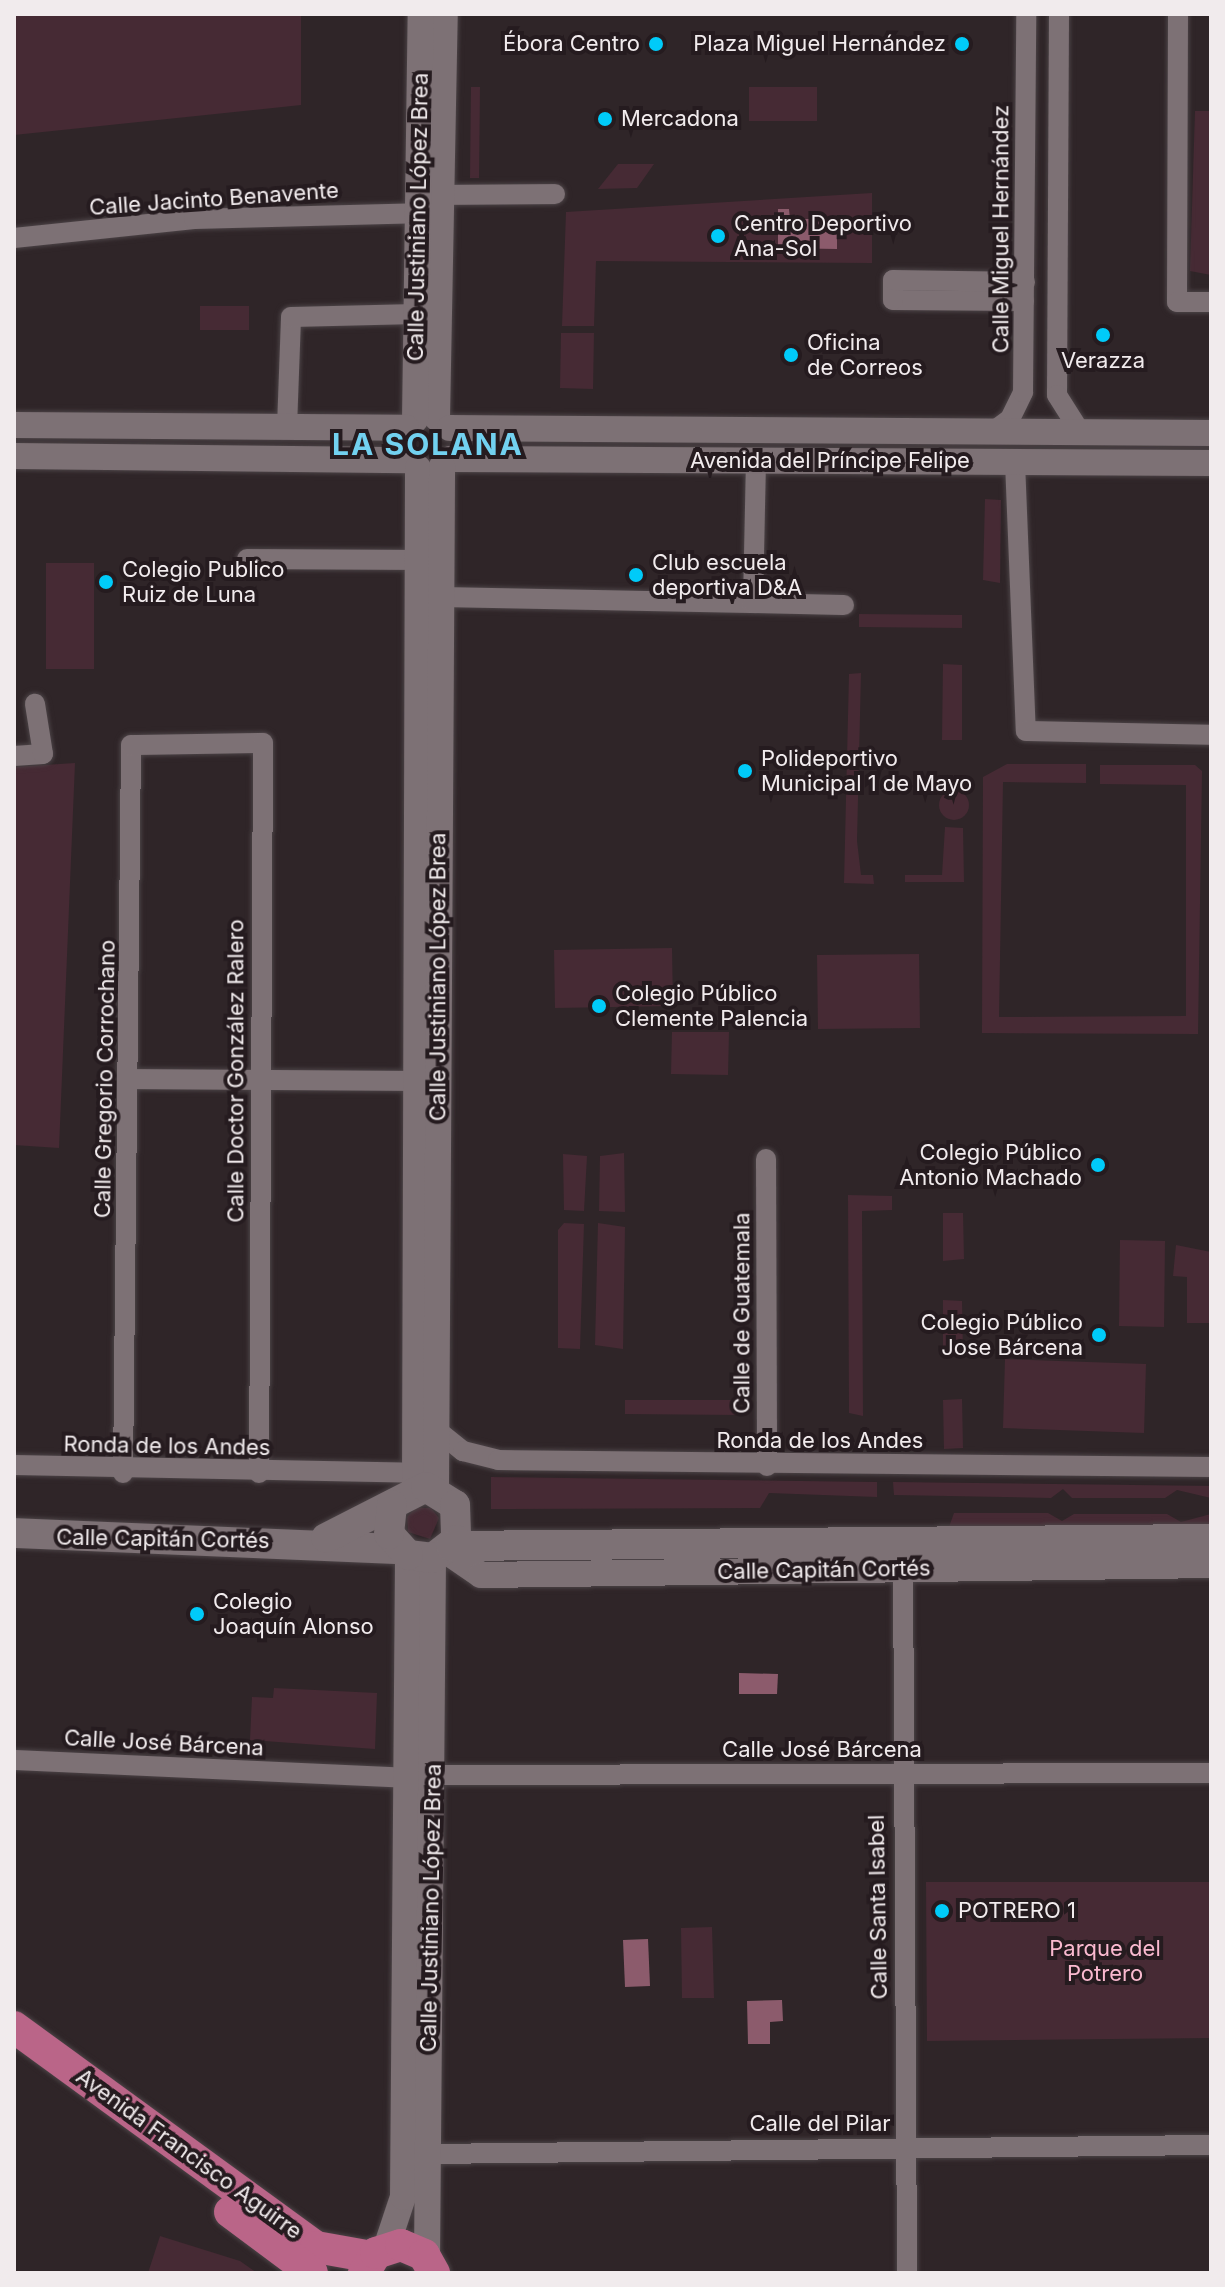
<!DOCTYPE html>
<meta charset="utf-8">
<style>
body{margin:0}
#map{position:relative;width:1225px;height:2287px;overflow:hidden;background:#2f2528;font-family:Inter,sans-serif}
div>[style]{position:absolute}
.green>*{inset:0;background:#462a34}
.round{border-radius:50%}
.water>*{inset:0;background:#8c5b6c}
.roads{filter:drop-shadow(0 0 2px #4b4346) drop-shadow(0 0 2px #4b4346)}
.minor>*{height:20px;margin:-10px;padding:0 10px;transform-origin:10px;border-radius:10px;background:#7d7175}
.tertiary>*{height:26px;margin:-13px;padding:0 13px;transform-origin:13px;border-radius:13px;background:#7d7175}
.secondary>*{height:30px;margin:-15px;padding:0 15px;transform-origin:15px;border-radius:15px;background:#7d7175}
.primary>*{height:32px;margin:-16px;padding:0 16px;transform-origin:16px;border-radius:16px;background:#ba6588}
.dots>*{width:22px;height:22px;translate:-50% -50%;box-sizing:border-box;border:4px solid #251b1f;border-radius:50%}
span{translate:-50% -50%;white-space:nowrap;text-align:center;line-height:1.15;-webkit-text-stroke:8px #251b1f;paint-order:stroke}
.poi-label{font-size:22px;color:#f1ebed}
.right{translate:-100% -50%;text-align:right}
.left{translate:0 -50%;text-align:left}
.street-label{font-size:22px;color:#f1ebed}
.park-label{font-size:22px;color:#f9b9cf}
.district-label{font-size:30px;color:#72d1f0;font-weight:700;letter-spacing:2px}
.frame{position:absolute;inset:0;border:16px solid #f1ebed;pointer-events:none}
</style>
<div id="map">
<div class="green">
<div style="clip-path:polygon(14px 14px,301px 14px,301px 105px,14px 135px)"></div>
<div style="clip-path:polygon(471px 87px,480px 87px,479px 178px,470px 178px)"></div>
<div style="clip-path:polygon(749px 87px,817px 87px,817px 121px,749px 121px)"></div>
<div style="clip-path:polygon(1195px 111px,1211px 111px,1211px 275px,1190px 271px)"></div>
<div style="clip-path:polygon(618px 164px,654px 164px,637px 188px,598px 189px)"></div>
<div style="clip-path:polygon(872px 193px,872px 263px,596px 261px,594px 326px,562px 326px,566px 212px)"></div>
<div style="clip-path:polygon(200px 306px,249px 306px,249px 330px,200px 330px)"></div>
<div style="clip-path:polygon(561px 333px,594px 333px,593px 389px,560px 388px)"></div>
<div style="clip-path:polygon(985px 499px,1001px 500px,1000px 583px,983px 580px)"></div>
<div style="clip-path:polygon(46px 563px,94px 563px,94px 669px,46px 669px)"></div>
<div style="clip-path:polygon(859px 614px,962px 615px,962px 628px,859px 627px)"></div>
<div style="clip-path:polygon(943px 664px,962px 665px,962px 740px,942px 740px)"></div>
<div style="clip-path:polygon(861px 673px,857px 841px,861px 875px,873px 875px,874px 884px,844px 883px,849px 674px)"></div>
<div style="clip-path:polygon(75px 763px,59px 1148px,14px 1145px,14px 767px)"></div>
<div style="clip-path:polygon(1007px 764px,1086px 764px,1086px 783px,1003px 782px,999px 1017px,1186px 1016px,1186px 785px,1100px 784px,1100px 765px,1195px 765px,1202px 771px,1198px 1034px,982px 1033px,983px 777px)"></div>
<div class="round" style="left:939px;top:790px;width:30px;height:30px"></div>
<div style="clip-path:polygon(945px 827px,963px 828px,964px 882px,905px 882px,905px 875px,942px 875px)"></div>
<div style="clip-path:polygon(672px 948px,673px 1006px,555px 1008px,554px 950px)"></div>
<div style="clip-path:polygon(919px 954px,920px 1028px,818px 1029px,817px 955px)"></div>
<div style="clip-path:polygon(672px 1032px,729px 1032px,728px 1075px,671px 1074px)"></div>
<div style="clip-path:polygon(624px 1153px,625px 1212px,599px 1211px,600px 1156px)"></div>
<div style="clip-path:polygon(563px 1154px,587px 1156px,584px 1211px,564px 1210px)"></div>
<div style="clip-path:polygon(848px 1195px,892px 1196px,892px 1210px,862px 1211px,863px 1416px,849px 1413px)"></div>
<div style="clip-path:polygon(943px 1213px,963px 1213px,964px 1259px,943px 1261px)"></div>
<div style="clip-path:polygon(564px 1223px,584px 1224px,580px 1349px,558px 1348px,558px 1230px)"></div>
<div style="clip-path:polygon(598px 1223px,625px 1227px,623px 1349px,595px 1345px)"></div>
<div style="clip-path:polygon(1120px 1240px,1165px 1241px,1164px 1327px,1119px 1326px)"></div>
<div style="clip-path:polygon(1176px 1245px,1211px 1252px,1211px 1323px,1187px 1323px,1187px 1277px,1173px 1276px)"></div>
<div style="clip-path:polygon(943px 1300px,962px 1301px,963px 1356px,943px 1356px)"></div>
<div style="clip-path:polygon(1005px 1359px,1146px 1364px,1144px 1433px,1003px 1428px)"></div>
<div style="clip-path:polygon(962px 1399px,963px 1448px,944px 1449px,943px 1400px)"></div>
<div style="clip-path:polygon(625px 1400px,736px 1400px,738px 1415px,625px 1414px)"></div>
<div style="clip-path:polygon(491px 1477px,877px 1482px,877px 1497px,769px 1493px,760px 1508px,491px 1509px)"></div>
<div style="clip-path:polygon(893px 1482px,1211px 1486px,1211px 1498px,1177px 1490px,1165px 1498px,1072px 1498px,1063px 1489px,1051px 1498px,894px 1495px)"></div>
<div style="clip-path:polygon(415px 1508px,431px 1508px,439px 1518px,430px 1539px,408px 1532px,407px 1517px)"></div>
<div style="clip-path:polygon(954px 1513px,1048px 1513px,1062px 1521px,1074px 1514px,1167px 1514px,1181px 1522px,1211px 1514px,1211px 1526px,949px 1527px)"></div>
<div style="clip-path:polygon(274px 1688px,377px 1693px,375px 1749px,250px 1740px,252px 1697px,273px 1698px)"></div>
<div style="clip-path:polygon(926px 1882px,1211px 1882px,1211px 2038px,927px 2041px)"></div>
<div style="clip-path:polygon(712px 1927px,714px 1998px,682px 1998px,681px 1928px)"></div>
<div style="clip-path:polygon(160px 2236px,240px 2261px,257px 2273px,148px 2273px)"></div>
</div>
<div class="water">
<div style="clip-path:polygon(778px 209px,789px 209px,790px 219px,837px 219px,837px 249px,778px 248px)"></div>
<div style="clip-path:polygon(739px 1673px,778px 1674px,777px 1694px,739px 1694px)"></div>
<div style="clip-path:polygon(648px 1939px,650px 1986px,625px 1987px,623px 1940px)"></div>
<div style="clip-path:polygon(782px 2000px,783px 2021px,770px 2022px,770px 2044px,748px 2044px,747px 2001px)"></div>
</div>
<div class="roads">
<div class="minor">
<div style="left:1059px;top:14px;width:381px;rotate:90.3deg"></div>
<div style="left:1057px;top:395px;width:45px;rotate:57.7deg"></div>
<div style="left:1178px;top:14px;width:288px;rotate:90.2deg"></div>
<div style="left:1177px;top:302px;width:34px"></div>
<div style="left:442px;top:195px;width:113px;rotate:-0.5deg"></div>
<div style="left:14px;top:238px;width:181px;rotate:-6deg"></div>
<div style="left:194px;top:219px;width:223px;rotate:-1.5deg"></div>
<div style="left:1024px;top:301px;width:131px;rotate:-179.6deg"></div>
<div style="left:893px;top:300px;width:20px;rotate:-90deg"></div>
<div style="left:893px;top:280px;width:132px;rotate:0.9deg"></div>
<div style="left:287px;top:427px;width:110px;rotate:-87.9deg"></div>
<div style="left:291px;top:317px;width:126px;rotate:-1.4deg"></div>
<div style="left:992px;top:432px;width:22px;rotate:-36deg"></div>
<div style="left:1010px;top:419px;width:30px;rotate:-64deg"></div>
<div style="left:1023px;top:392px;width:378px;rotate:-89.5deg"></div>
<div style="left:1015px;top:462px;width:269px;rotate:87.7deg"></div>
<div style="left:1026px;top:731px;width:185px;rotate:1.2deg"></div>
<div style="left:247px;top:559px;width:170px;rotate:0.3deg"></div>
<div style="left:438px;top:597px;width:315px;rotate:1.1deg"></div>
<div style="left:753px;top:603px;width:142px;rotate:-88.8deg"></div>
<div style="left:753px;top:603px;width:91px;rotate:1.3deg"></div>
<div style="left:14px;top:756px;width:29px;rotate:-4deg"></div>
<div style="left:43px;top:754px;width:51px;rotate:-99.1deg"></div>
<div style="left:129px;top:1079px;width:285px;rotate:0.4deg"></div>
<div style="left:766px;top:1159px;width:307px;rotate:89.8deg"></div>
<div style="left:438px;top:1431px;width:32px;rotate:39deg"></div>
<div style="left:463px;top:1451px;width:36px;rotate:14deg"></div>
<div style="left:498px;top:1460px;width:713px;rotate:0.56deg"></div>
<div style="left:14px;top:1465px;width:401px;rotate:1.1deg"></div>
<div style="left:123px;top:1473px;width:728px;rotate:-89.37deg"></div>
<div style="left:131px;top:745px;width:132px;rotate:-0.9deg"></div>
<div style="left:263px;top:743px;width:730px;rotate:90.31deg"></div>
<div style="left:903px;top:1557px;width:716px;rotate:89.68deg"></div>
<div style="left:14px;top:1760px;width:393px;rotate:2.6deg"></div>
<div style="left:432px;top:1775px;width:779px;rotate:-0.15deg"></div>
<div style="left:428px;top:2154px;width:783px;rotate:-0.66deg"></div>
</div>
<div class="tertiary">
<div style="left:437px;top:418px;width:404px;rotate:-88.9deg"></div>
<div style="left:415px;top:420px;width:406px;rotate:-89.2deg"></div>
<div style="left:14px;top:425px;width:392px;rotate:0.4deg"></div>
<div style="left:450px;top:428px;width:761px;rotate:0.38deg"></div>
<div style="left:14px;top:456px;width:394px;rotate:0.6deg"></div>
<div style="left:450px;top:459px;width:761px;rotate:0.3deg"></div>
<div style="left:415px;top:1488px;width:1020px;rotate:-89.83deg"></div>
<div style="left:436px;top:1489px;width:1023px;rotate:-89.66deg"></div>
<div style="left:446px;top:1551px;width:42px;rotate:34.4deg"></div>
<div style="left:481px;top:1575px;width:730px;rotate:-0.78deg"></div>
<div style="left:386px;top:2248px;width:54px;rotate:-71.6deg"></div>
<div style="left:403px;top:2197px;width:642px;rotate:-89.55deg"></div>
<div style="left:427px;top:2259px;width:701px;rotate:-89.51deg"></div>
</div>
<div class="secondary">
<div style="left:14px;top:1533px;width:385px;rotate:2.4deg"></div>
<div style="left:326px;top:1538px;width:112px;rotate:-27deg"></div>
<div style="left:426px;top:1487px;width:34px;rotate:32deg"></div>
<div style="left:455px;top:1505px;width:35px;rotate:88deg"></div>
<div style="left:456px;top:1540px;width:29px;rotate:142deg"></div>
<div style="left:433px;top:1558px;width:25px;rotate:-173deg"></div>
<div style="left:408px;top:1555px;width:28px;rotate:-132deg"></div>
<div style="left:389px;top:1534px;width:29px;rotate:-84deg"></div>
<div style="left:451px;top:1546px;width:760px;rotate:-0.53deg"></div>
</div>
<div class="primary">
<div style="left:14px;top:2027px;width:374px;rotate:36.1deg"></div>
<div style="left:316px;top:2247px;width:57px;rotate:10.1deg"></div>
<div style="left:230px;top:2212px;width:102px;rotate:36.6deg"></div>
<div style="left:364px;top:2273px;width:23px;rotate:-59deg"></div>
<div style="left:376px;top:2253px;width:26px;rotate:-18deg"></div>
<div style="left:401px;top:2245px;width:25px;rotate:23deg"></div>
<div style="left:424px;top:2255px;width:21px;rotate:61deg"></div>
</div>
</div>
<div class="dots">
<div style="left:656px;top:44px;background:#00cbf9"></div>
<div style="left:962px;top:44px;background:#00cbf9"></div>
<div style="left:605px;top:119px;background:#00cbf9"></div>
<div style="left:718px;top:236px;background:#00cbf9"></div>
<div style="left:1103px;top:335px;background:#00cbf9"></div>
<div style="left:791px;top:355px;background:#00cbf9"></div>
<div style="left:636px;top:575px;background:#00cbf9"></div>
<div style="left:106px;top:582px;background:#00cbf9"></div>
<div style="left:745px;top:771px;background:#00cbf9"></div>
<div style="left:599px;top:1006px;background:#00cbf9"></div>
<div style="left:1098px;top:1165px;background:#00cbf9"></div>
<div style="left:1099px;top:1335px;background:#00cbf9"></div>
<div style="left:197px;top:1614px;background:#00cbf9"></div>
<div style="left:942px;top:1911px;background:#00cbf9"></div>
</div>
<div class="poi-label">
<span class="right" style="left:640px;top:44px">Ébora Centro</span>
<span class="right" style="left:946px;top:44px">Plaza Miguel Hernández</span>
<span class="left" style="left:621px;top:119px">Mercadona</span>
<span class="left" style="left:734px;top:236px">Centro Deportivo<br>Ana-Sol</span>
<span class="left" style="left:807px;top:355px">Oficina<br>de Correos</span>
<span style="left:1103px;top:361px">Verazza</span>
<span class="left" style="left:652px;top:575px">Club escuela<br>deportiva D&amp;A</span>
<span class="left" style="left:122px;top:582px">Colegio Publico<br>Ruiz de Luna</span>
<span class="left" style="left:761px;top:771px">Polideportivo<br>Municipal 1 de Mayo</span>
<span class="left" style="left:615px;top:1006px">Colegio Público<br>Clemente Palencia</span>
<span class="right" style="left:1082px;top:1165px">Colegio Público<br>Antonio Machado</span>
<span class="right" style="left:1083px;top:1335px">Colegio Público<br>Jose Bárcena</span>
<span class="left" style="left:213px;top:1614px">Colegio<br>Joaquín Alonso</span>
<span class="left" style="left:958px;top:1911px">POTRERO 1</span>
</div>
<div class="street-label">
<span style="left:214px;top:199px;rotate:-4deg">Calle Jacinto Benavente</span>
<span style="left:418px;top:217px;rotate:-89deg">Calle Justiniano López Brea</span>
<span style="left:1001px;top:229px;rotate:-90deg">Calle Miguel Hernández</span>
<span style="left:830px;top:461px">Avenida del Príncipe Felipe</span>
<span style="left:438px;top:977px;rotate:-90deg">Calle Justiniano López Brea</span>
<span style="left:236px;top:1071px;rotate:-90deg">Calle Doctor González Ralero</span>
<span style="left:105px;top:1079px;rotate:-89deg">Calle Gregorio Corrochano</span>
<span style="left:742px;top:1313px;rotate:-90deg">Calle de Guatemala</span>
<span style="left:820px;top:1441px">Ronda de los Andes</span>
<span style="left:167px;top:1446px;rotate:1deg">Ronda de los Andes</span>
<span style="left:163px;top:1539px;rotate:1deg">Calle Capitán Cortés</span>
<span style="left:824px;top:1570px;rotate:-1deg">Calle Capitán Cortés</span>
<span style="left:164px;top:1743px;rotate:3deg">Calle José Bárcena</span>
<span style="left:822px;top:1750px">Calle José Bárcena</span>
<span style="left:878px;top:1907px;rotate:-91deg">Calle Santa Isabel</span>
<span style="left:431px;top:1908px;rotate:-89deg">Calle Justiniano López Brea</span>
<span style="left:820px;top:2124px">Calle del Pilar</span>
<span style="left:189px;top:2154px;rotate:36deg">Avenida Francisco Aguirre</span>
</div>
<div class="park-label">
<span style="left:1105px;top:1961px">Parque del<br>Potrero</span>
</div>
<div class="district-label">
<span style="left:428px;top:444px">LA SOLANA</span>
</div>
<div class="frame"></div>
</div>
